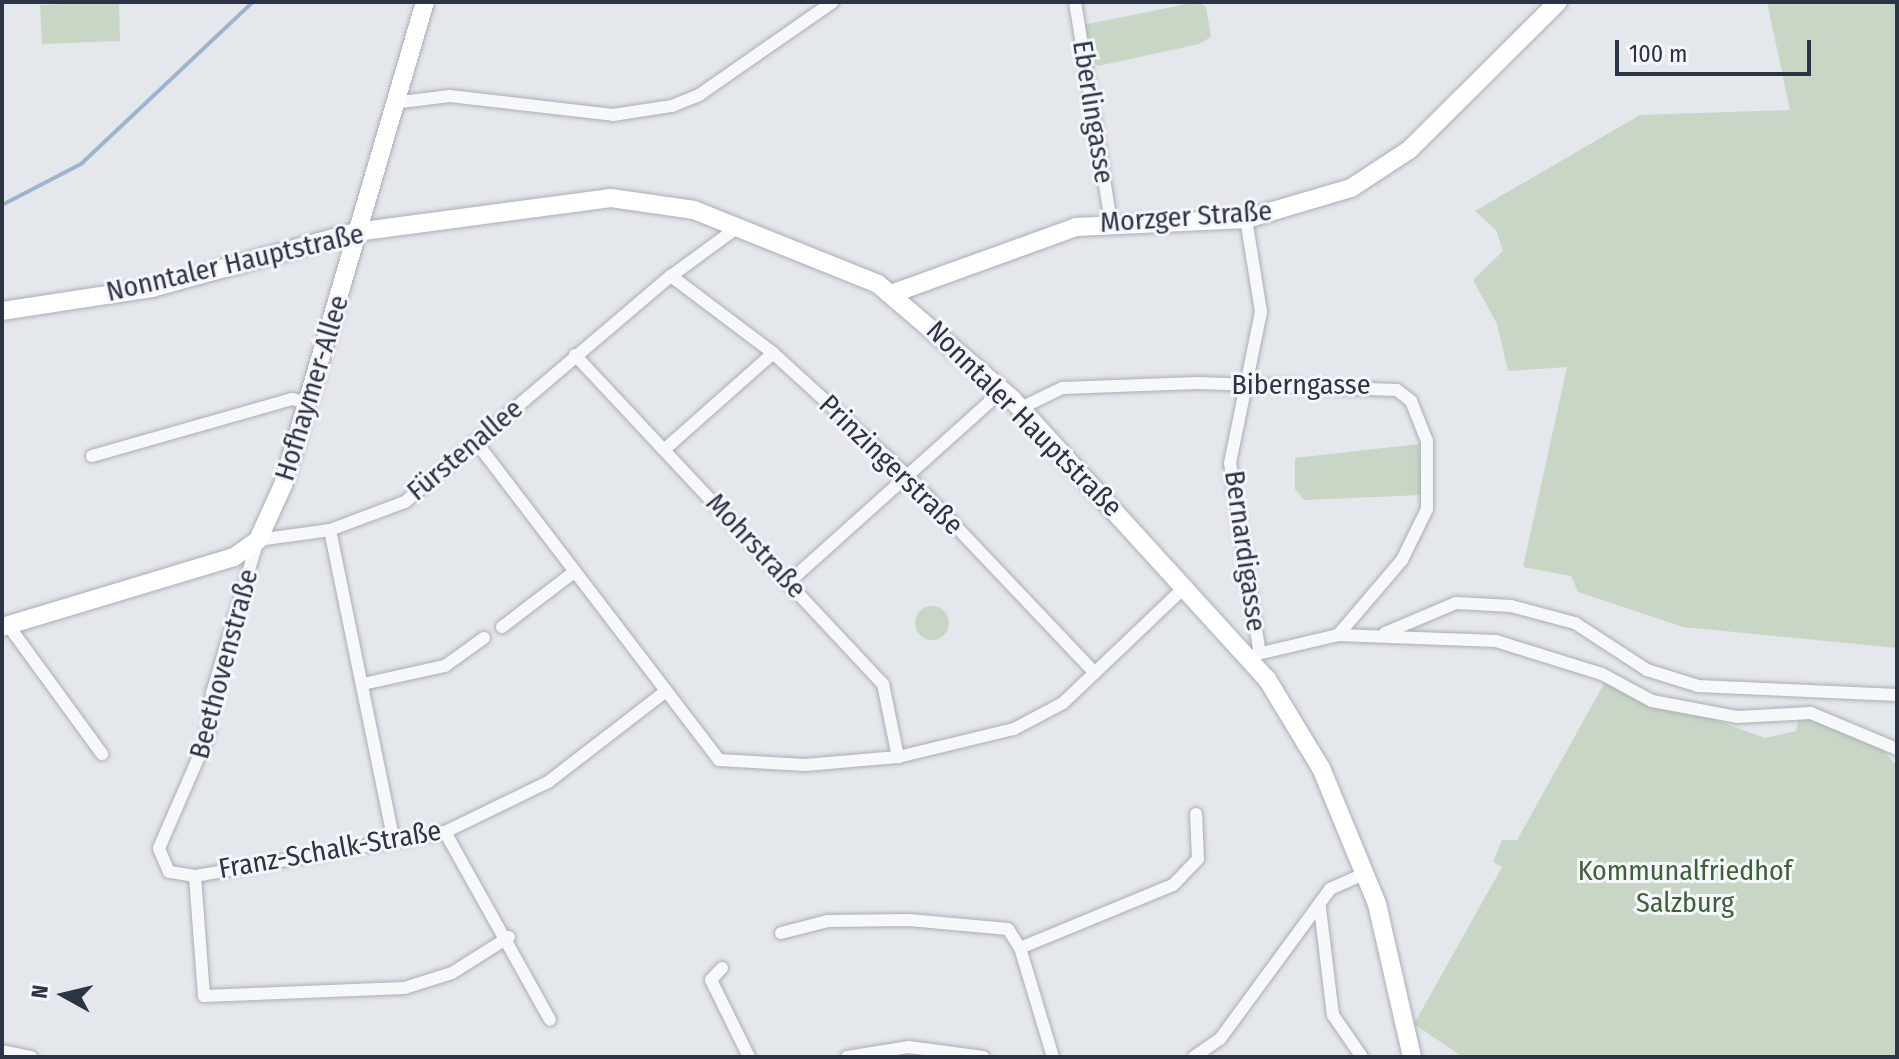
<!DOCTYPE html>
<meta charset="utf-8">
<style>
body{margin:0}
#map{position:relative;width:1899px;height:1059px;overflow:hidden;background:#e4e7ec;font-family:"Fira Sans Condensed",sans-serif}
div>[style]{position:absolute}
.green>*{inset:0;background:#c9d6c5}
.round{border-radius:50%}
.stream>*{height:4px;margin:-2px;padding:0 2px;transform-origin:2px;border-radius:2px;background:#9fb4cc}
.roads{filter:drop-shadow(0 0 2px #a9aeb7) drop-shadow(0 0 2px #a9aeb7)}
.street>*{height:12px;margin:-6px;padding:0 6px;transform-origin:6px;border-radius:6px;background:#f7f8fa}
.secondary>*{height:18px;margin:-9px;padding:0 9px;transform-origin:9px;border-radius:9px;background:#fff}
span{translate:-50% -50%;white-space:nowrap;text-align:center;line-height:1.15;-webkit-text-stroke:6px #f4f6f9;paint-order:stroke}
.street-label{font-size:28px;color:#2b3445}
.park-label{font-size:28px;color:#3f6138}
.frame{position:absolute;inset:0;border:4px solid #2b3445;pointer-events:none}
.north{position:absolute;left:24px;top:955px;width:80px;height:80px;-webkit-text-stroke:6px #f4f6f9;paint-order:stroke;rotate:278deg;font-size:22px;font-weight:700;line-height:32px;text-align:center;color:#2b3445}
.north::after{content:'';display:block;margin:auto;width:28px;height:36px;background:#2b3445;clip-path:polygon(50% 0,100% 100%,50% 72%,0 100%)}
.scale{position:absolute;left:1615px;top:40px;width:196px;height:36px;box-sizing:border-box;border:4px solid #2b3445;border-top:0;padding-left:10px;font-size:24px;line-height:28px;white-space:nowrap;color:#2b3445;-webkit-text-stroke:6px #f4f6f9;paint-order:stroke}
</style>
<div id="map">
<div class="green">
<div style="clip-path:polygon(119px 2px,120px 41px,42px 44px,40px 5px)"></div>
<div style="clip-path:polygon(1197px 2px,1206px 7px,1211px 37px,1199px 44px,1098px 66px,1089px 60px,1083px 25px)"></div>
<div style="clip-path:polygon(1767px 2px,1897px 2px,1897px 648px,1683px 627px,1578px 592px,1571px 576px,1523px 567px,1567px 367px,1508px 371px,1497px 324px,1473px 280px,1503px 251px,1496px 230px,1475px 211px,1640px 115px,1790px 110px)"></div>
<div style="clip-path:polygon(1419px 444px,1422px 495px,1304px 500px,1295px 489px,1295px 458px)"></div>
<div class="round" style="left:915px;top:606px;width:34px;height:34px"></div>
<div style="clip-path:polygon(1605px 682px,1649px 706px,1691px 711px,1765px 738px,1796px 731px,1799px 717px,1813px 718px,1876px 743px,1897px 766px,1897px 1057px,1463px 1057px,1414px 1024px,1502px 867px,1493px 862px,1502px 840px,1517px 840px)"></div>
</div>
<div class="stream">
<div style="left:2px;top:205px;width:89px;rotate:-27.4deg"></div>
<div style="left:81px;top:164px;width:236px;rotate:-43.3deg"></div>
</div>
<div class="roads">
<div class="street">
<div style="left:1075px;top:2px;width:222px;rotate:80.7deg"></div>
<div style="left:393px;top:103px;width:57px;rotate:-7deg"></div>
<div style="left:450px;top:96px;width:164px;rotate:6.6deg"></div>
<div style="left:613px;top:115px;width:60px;rotate:-8.7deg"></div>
<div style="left:672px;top:106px;width:29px;rotate:-22deg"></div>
<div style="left:699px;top:95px;width:163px;rotate:-34.8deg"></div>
<div style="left:1246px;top:219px;width:94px;rotate:80.8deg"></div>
<div style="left:1261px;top:312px;width:154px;rotate:101.6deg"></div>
<div style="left:1230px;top:463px;width:187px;rotate:81.1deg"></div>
<div style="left:671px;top:276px;width:128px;rotate:37deg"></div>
<div style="left:773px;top:353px;width:184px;rotate:42.4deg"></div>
<div style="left:909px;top:477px;width:270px;rotate:46.5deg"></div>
<div style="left:575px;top:355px;width:451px;rotate:46.9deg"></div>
<div style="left:883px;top:684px;width:75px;rotate:78.4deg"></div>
<div style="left:1021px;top:408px;width:46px;rotate:-26deg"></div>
<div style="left:1062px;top:388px;width:136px;rotate:-2.1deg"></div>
<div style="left:1198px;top:383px;width:199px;rotate:2deg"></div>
<div style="left:1397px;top:390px;width:18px;rotate:38deg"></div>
<div style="left:1411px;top:401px;width:43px;rotate:68.2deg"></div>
<div style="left:1427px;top:441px;width:68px;rotate:90deg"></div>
<div style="left:1427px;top:509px;width:57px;rotate:116.1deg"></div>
<div style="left:1402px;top:560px;width:99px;rotate:130.5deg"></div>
<div style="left:476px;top:442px;width:400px;rotate:52.6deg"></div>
<div style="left:719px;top:760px;width:86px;rotate:3.3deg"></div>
<div style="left:805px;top:765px;width:93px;rotate:-4.9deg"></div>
<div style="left:898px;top:757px;width:119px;rotate:-13.6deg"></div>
<div style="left:1014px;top:729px;width:55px;rotate:-28deg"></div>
<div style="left:1063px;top:703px;width:170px;rotate:-43.6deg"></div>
<div style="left:665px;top:449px;width:144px;rotate:-41.6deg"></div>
<div style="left:92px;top:456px;width:208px;rotate:-15.9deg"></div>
<div style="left:292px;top:399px;width:16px;rotate:14deg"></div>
<div style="left:330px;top:530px;width:314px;rotate:78.4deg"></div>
<div style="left:790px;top:581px;width:286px;rotate:-41.9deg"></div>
<div style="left:8px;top:625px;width:160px;rotate:53.9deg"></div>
<div style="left:502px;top:627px;width:89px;rotate:-37.3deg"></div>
<div style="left:1385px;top:633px;width:77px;rotate:-22.9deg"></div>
<div style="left:1456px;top:603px;width:55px;rotate:3.1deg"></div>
<div style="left:1511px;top:606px;width:66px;rotate:14.9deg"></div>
<div style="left:1575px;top:623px;width:86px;rotate:33.1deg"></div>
<div style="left:1647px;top:670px;width:53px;rotate:17.4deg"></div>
<div style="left:1698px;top:686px;width:199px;rotate:2.6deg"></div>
<div style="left:1249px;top:656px;width:91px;rotate:-13.3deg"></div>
<div style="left:1338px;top:635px;width:158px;rotate:2.2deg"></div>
<div style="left:1496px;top:641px;width:111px;rotate:17.3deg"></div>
<div style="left:1602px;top:674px;width:57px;rotate:28.4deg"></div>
<div style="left:1652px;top:701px;width:86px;rotate:10.7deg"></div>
<div style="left:1737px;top:717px;width:74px;rotate:-3.1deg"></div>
<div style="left:1811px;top:713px;width:93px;rotate:22.7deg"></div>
<div style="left:363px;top:684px;width:84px;rotate:-12.4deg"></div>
<div style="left:445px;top:666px;width:48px;rotate:-35.7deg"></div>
<div style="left:445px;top:832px;width:215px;rotate:60.8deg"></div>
<div style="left:195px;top:876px;width:254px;rotate:-10deg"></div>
<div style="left:445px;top:832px;width:114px;rotate:-25.9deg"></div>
<div style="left:548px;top:782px;width:148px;rotate:-37.6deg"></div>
<div style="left:1320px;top:908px;width:108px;rotate:83.1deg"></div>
<div style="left:1333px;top:1015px;width:51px;rotate:55.4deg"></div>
<div style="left:781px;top:933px;width:49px;rotate:-14.3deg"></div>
<div style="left:828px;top:921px;width:81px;rotate:-0.7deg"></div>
<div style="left:909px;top:920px;width:99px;rotate:5.2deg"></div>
<div style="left:1008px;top:929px;width:22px;rotate:58deg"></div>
<div style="left:509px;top:937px;width:67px;rotate:147.7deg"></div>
<div style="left:452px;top:973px;width:50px;rotate:162.6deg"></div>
<div style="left:404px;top:988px;width:200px;rotate:177.7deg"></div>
<div style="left:204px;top:996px;width:120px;rotate:-94.3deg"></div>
<div style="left:195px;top:876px;width:26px;rotate:-171deg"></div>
<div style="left:169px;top:872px;width:26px;rotate:-113deg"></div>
<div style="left:159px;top:848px;width:122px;rotate:-66.4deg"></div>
<div style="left:208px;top:736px;width:43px;rotate:-84.7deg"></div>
<div style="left:212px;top:693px;width:160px;rotate:-73.3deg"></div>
<div style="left:258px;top:540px;width:73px;rotate:-7.9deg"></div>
<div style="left:330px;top:530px;width:80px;rotate:-20.5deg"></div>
<div style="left:405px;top:502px;width:349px;rotate:-40.4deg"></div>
<div style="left:671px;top:276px;width:83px;rotate:-36.2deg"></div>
<div style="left:722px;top:968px;width:16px;rotate:133deg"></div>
<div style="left:711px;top:980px;width:86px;rotate:63.7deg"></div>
<div style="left:2px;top:1051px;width:30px;rotate:12deg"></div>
<div style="left:847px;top:1057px;width:63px;rotate:-9.2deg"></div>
<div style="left:909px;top:1047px;width:75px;rotate:7.7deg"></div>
<div style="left:1053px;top:1057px;width:114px;rotate:-106.8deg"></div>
<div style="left:1020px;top:948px;width:165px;rotate:-22.4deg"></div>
<div style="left:1173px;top:885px;width:36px;rotate:-46deg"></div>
<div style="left:1198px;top:859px;width:45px;rotate:-92.5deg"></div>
<div style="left:1194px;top:1057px;width:32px;rotate:-35deg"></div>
<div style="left:1220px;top:1039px;width:186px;rotate:-53.7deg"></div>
<div style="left:1330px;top:889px;width:37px;rotate:-24deg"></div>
</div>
<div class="secondary">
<div style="left:894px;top:293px;width:194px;rotate:-19.9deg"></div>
<div style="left:1076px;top:227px;width:170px;rotate:-2.7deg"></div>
<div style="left:1246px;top:219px;width:109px;rotate:-16.4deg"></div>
<div style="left:1351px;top:188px;width:69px;rotate:-33.2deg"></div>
<div style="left:1409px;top:150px;width:210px;rotate:-44.8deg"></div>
<div style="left:2px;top:311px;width:152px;rotate:-8.7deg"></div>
<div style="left:152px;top:288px;width:212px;rotate:-15.4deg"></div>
<div style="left:356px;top:232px;width:257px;rotate:-7.6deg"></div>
<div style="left:611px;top:198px;width:84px;rotate:8.2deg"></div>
<div style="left:694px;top:210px;width:198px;rotate:21.9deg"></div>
<div style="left:878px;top:284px;width:177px;rotate:40.6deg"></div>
<div style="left:1012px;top:399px;width:379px;rotate:47.7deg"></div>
<div style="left:1267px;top:679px;width:104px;rotate:58.8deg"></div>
<div style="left:1321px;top:768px;width:147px;rotate:67.6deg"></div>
<div style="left:1377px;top:904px;width:157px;rotate:77.1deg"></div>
<div style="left:2px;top:627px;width:242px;rotate:-16.8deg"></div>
<div style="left:234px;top:557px;width:29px;rotate:-35deg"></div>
<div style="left:258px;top:540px;width:60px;rotate:-65.6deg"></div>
<div style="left:283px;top:485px;width:503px;rotate:-73.62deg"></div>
</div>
</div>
<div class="street-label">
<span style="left:1093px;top:112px;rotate:81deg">Eberlingasse</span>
<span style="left:1186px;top:217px;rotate:-4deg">Morzger Straße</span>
<span style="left:235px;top:263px;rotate:-13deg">Nonntaler Hauptstraße</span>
<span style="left:1301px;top:385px">Biberngasse</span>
<span style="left:312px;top:388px;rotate:-73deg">Hofhaymer-Allee</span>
<span style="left:1024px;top:419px;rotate:45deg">Nonntaler Hauptstraße</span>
<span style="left:465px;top:450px;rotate:-40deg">Fürstenallee</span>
<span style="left:891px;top:465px;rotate:44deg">Prinzingerstraße</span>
<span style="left:756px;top:546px;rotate:47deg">Mohrstraße</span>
<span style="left:1245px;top:551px;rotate:82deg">Bernardigasse</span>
<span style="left:224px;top:664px;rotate:-75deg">Beethovenstraße</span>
<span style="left:330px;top:850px;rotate:-10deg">Franz-Schalk-Straße</span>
</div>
<div class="park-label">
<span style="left:1685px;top:887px">Kommunalfriedhof<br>Salzburg</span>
</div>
<div class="frame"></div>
<div class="north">N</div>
<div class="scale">100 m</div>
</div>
